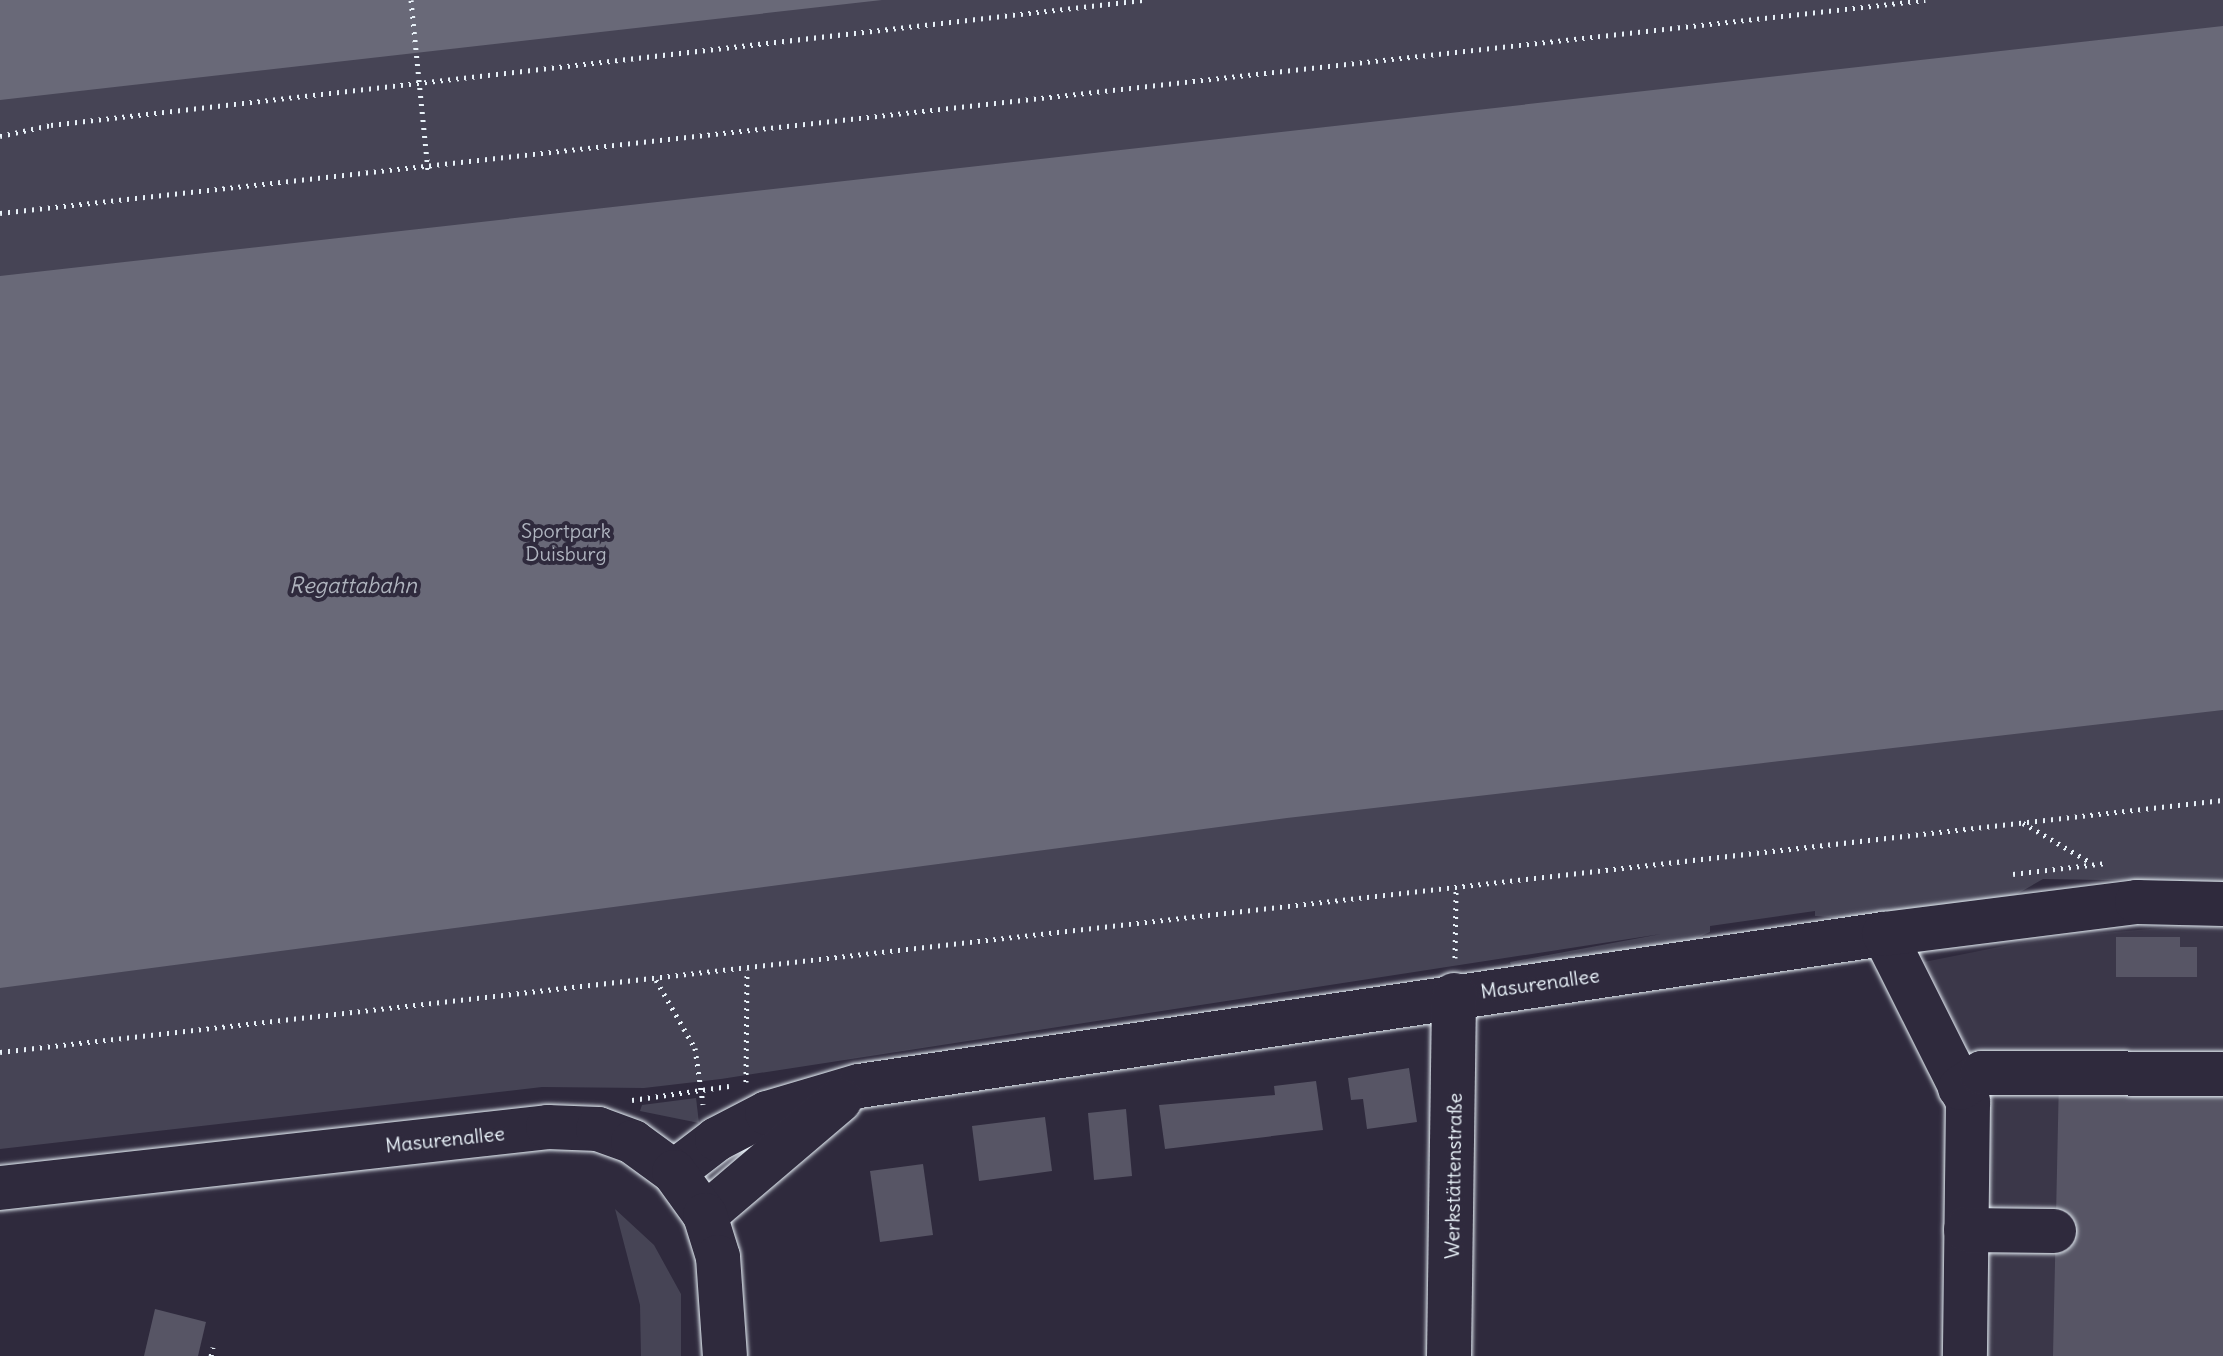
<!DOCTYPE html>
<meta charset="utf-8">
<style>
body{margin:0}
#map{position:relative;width:2223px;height:1356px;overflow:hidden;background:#2f2a3d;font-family:Delius,sans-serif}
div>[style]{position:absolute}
.built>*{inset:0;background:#3b3749}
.green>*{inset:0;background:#464455}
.water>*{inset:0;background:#696978}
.building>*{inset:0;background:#575565}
.path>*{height:5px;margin-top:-2.5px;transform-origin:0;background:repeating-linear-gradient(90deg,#e8f1f8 0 2px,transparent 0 8px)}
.roads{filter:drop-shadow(0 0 2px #e8f1f8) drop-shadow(0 0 2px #e8f1f8)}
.minor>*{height:44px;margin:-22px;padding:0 22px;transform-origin:22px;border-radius:22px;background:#2f2a3d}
.major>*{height:44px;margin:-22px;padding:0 22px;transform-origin:22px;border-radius:22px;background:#2f2a3d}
span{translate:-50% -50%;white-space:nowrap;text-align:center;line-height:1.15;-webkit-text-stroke:8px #2f2a3d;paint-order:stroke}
.park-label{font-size:20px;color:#afb4bf}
.street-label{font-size:20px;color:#e8f1f8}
.water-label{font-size:22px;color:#afb4be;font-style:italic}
</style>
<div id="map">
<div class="built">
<div style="clip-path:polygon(2196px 925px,2223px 928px,2223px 1356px,1981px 1356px,1988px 1091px,1924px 962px,2044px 938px)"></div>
</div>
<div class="green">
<div style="clip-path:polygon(0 0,2223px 0,2223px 882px,2043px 879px,1998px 905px,1855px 919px,1815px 916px,1815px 911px,1710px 926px,1710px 932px,1690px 941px,1512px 969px,1510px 962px,1661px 934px,721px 1079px,644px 1088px,542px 1087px,0 1149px)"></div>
<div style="clip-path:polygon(696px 1098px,699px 1123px,640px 1111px,642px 1105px)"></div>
<div style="clip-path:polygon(615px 1209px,654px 1245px,681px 1294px,681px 1356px,641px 1356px,640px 1305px)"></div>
</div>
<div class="water">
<div style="clip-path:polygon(0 0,882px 0,0 100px)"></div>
<div style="clip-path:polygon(2223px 26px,2223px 710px,1287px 818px,0 988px,0 276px)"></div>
</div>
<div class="building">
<div style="clip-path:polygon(2116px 937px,2180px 937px,2180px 947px,2197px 947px,2197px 977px,2116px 977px)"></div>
<div style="clip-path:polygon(1409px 1068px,1417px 1122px,1367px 1129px,1363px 1099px,1351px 1100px,1348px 1078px)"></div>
<div style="clip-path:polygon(2059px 1077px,2223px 1077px,2223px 1356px,2053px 1356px)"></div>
<div style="clip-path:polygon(1316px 1081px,1323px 1130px,1165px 1149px,1159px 1105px,1275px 1095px,1274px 1086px)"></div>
<div style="clip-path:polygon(1126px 1109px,1132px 1176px,1094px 1180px,1088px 1113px)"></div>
<div style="clip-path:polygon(1045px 1117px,1052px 1171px,979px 1181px,972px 1126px)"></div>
<div style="clip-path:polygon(923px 1164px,933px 1235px,880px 1242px,870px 1171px)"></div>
<div style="clip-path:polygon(155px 1309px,206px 1322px,198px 1356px,144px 1356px)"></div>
</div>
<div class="path">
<div style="left:411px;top:0;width:171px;rotate:84.3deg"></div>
<div style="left:0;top:136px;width:52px;rotate:-12.2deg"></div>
<div style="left:51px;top:125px;width:1099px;rotate:-6.53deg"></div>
<div style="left:0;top:213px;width:1937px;rotate:-6.31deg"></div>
<div style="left:2023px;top:823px;width:78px;rotate:30.2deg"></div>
<div style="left:2013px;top:874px;width:94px;rotate:-6.7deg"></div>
<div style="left:1455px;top:958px;width:67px;rotate:-89.1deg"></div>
<div style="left:656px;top:980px;width:78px;rotate:60.2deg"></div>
<div style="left:695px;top:1048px;width:57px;rotate:81.9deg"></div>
<div style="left:0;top:1052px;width:2237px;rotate:-6.47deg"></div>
<div style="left:746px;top:1082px;width:112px;rotate:-89.5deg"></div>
<div style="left:632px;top:1100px;width:98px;rotate:-8.2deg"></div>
<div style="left:211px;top:1356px;width:9px;rotate:-77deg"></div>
</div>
<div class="roads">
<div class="minor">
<div style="left:1884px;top:934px;width:188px;rotate:63.4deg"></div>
<div style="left:1968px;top:1102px;width:254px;rotate:90.7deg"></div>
<div style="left:1960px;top:1088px;width:27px;rotate:-34deg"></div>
<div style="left:1982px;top:1073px;width:241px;rotate:0.2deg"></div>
<div style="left:674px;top:1172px;width:54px;rotate:-37.5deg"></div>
<div style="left:717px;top:1139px;width:56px;rotate:-27.5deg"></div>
<div style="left:767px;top:1113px;width:96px;rotate:-16.4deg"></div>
<div style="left:859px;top:1086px;width:1036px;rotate:-8.44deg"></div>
<div style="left:1884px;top:934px;width:255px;rotate:-7.2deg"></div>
<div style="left:2137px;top:902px;width:86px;rotate:1.3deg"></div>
<div style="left:705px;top:1215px;width:177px;rotate:-40.4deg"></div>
<div style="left:1966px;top:1230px;width:88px;rotate:0.7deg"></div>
<div style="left:1449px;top:1356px;width:361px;rotate:-89.2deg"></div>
</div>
<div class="major">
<div style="left:0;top:1188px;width:551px;rotate:-6.35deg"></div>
<div style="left:548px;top:1127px;width:50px;rotate:2.3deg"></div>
<div style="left:598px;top:1129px;width:37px;rotate:20deg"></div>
<div style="left:633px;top:1142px;width:51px;rotate:36.2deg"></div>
<div style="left:674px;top:1172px;width:53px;rotate:54.2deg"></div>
<div style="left:705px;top:1215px;width:44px;rotate:72.8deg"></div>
<div style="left:718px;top:1257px;width:99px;rotate:86deg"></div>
</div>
</div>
<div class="park-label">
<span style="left:566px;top:542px">Sportpark<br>Duisburg</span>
</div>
<div class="street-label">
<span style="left:1540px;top:983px;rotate:-8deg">Masurenallee</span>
<span style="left:445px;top:1139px;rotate:-6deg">Masurenallee</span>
<span style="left:1453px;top:1176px;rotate:-89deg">Werkstättenstraße</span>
</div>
<div class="water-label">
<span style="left:353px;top:586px">Regattabahn</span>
</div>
</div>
